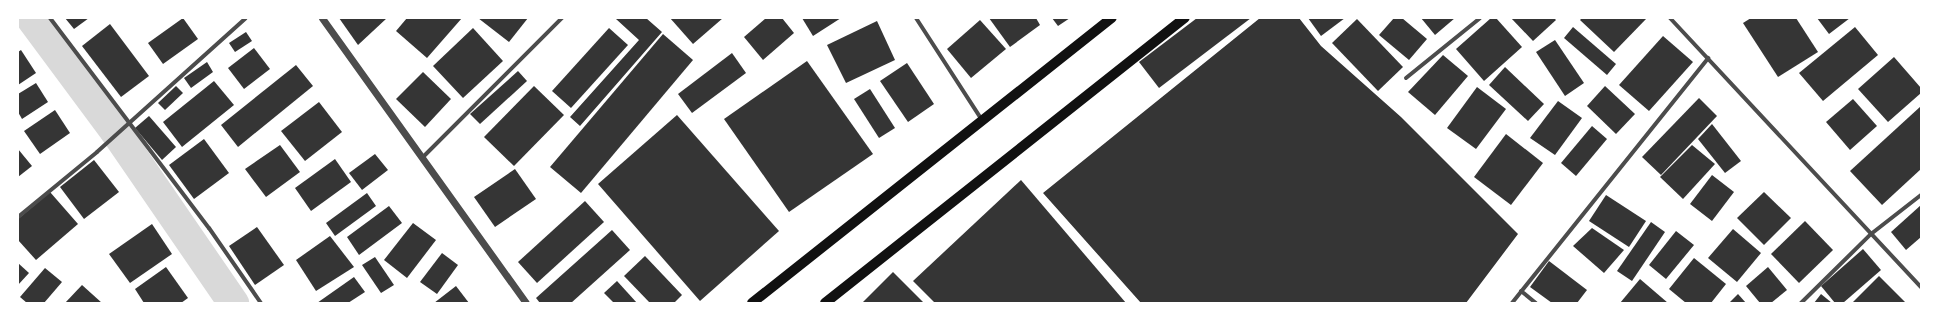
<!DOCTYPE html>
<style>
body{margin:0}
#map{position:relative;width:1939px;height:321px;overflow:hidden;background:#fff;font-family:"DejaVu Sans",sans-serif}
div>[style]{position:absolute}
.canal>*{height:31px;margin:-15.5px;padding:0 15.5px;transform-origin:15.5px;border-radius:15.5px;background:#d9d9d9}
.building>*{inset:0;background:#353535}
.minor>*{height:4px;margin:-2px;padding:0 2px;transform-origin:2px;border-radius:2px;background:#4c4c4c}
.tertiary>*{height:7px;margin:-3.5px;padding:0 3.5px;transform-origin:3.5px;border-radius:3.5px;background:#4c4c4c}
.primary>*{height:10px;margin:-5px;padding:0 5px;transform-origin:5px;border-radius:5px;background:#111}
span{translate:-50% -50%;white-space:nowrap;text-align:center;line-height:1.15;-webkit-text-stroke:3.5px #fff;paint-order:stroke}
.frame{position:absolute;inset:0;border:19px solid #fff;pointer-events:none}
</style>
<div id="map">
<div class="canal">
<div style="left:31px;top:18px;width:141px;rotate:53.4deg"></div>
<div style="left:115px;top:131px;width:209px;rotate:55.5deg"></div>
</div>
<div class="building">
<div style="clip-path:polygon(65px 18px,89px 18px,74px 29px)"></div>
<div style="clip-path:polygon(183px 18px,198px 39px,163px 64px,148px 43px)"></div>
<div style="clip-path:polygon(339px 18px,387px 18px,358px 45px)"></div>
<div style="clip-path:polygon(407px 18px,462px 18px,427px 58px,396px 31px)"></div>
<div style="clip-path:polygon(478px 18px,528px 18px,509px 42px)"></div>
<div style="clip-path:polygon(646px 18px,662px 32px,580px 126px,570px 117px,639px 40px,616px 19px)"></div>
<div style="clip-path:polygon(670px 18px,723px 18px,693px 44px)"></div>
<div style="clip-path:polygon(766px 18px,782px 18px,794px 33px,763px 60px,744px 37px)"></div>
<div style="clip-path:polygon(802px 18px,841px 18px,813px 36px)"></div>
<div style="clip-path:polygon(989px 18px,1036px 18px,1040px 25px,1010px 47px)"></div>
<div style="clip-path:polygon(1052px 18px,1070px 18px,1058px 26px)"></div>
<div style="clip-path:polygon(1197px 18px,1251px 18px,1159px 88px,1139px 62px)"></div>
<div style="clip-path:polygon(1260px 18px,1299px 18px,1321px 46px,1401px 117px,1518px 234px,1466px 303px,1141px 303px,1043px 193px)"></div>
<div style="clip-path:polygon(1308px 18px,1345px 18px,1321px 36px)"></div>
<div style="clip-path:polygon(1394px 18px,1402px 18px,1427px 39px,1409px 60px,1379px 35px)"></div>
<div style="clip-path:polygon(1421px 18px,1455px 18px,1435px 35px)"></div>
<div style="clip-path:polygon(1491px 18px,1496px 18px,1522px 47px,1484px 81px,1456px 49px)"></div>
<div style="clip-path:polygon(1511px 18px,1554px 18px,1556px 20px,1533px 41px)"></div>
<div style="clip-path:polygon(1582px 18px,1647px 18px,1614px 52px,1580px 20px)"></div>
<div style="clip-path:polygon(1751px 18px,1796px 18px,1818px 52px,1778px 77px,1743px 23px)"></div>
<div style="clip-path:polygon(1817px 18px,1850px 18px,1829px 34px)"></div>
<div style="clip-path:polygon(1357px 19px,1403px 67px,1378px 91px,1332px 43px)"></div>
<div style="clip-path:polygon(980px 20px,1006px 49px,971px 78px,947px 49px)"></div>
<div style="clip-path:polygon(877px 21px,895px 60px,846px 83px,827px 45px)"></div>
<div style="clip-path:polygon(110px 24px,149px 76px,121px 97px,82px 46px)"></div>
<div style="clip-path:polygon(1573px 27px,1616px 64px,1607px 75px,1564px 38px)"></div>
<div style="clip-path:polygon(1855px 27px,1878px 55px,1823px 101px,1799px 73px)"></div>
<div style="clip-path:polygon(473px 28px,503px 61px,463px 98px,433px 66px)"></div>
<div style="clip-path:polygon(609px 28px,628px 45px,571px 108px,552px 91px)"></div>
<div style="clip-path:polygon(246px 32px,252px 41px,235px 52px,229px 43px)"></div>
<div style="clip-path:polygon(663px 34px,693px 60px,581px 193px,550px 167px)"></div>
<div style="clip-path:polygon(1663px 36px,1693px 62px,1649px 111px,1619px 85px)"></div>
<div style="clip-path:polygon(1555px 40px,1584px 83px,1565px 96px,1536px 52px)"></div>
<div style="clip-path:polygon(254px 48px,270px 69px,244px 89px,228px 68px)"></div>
<div style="clip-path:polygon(21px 50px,36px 73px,18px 85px,18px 52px)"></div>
<div style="clip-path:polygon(732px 53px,746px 73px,692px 113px,678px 94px)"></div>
<div style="clip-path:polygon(1443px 55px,1468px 76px,1435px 115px,1408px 92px)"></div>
<div style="clip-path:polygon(1894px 57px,1921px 88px,1921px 93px,1888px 122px,1858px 89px)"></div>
<div style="clip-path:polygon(807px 61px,873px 154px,789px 212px,724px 119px)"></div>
<div style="clip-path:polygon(207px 62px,213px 72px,191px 88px,184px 78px)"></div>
<div style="clip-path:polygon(907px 63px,934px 104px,908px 122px,880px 81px)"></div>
<div style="clip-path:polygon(296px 65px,313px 86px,238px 147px,221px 125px)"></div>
<div style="clip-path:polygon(1505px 67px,1544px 104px,1528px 121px,1489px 85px)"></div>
<div style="clip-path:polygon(518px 71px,527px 81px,480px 124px,470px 114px)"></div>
<div style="clip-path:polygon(423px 72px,451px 99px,425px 127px,396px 99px)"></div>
<div style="clip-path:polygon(214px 81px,234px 105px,182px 147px,163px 122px)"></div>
<div style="clip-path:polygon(36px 83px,48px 102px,22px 119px,18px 112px,18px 94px)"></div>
<div style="clip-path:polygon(176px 86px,183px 93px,165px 110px,158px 103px)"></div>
<div style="clip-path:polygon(534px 86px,564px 115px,514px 166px,484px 137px)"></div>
<div style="clip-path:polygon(1605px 86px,1635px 114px,1616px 134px,1587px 106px)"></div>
<div style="clip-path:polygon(1477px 87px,1506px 109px,1476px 149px,1447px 128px)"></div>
<div style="clip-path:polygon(870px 89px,895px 128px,879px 138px,854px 99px)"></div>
<div style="clip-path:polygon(1699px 98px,1717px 116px,1661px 175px,1642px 157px)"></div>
<div style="clip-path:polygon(1853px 99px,1877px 126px,1850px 150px,1826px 122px)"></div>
<div style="clip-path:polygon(1558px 101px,1582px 118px,1555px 155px,1530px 138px)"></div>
<div style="clip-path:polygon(319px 102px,342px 132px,305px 161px,281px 131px)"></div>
<div style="clip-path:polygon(1921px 106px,1921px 169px,1882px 205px,1850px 171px)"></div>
<div style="clip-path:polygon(55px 110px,70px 133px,40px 154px,24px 131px)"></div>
<div style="clip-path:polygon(677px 115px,779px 231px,700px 301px,598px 184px)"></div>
<div style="clip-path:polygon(149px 116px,176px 147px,162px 160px,135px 128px)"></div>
<div style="clip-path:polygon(1712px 124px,1741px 161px,1725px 173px,1698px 139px)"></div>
<div style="clip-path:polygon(1592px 126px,1607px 139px,1576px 176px,1561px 163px)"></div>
<div style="clip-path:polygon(1506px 134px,1543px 163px,1511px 205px,1474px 177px)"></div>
<div style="clip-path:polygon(204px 139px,229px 173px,194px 199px,169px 165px)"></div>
<div style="clip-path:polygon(280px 145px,300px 172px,266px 197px,245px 169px)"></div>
<div style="clip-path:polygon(1692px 145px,1715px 164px,1683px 199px,1660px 177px)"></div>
<div style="clip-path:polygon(18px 149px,32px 166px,18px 177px)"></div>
<div style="clip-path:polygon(375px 154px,388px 170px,362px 190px,349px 173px)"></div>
<div style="clip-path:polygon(335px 159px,351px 182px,311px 211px,295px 188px)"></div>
<div style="clip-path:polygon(94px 160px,119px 192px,84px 219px,60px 187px)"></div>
<div style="clip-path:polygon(515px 169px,536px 199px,495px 227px,474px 197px)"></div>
<div style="clip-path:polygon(1712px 175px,1734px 192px,1712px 221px,1690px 204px)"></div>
<div style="clip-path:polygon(1021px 180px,1126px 303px,935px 303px,913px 281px)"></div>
<div style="clip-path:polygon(50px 192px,78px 224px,36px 260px,18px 240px,18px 219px)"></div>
<div style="clip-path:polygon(1764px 192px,1791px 218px,1764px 245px,1737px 218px)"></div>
<div style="clip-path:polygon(367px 193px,376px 206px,335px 236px,326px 223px)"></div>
<div style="clip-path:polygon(1606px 195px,1646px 221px,1629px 247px,1589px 221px)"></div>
<div style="clip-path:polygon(585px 201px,604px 222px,537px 283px,518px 262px)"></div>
<div style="clip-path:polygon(1921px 205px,1921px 237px,1906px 250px,1891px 232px)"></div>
<div style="clip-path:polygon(389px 206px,402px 223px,359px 255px,347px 237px)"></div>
<div style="clip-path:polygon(1805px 221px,1833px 250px,1799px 283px,1771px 254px)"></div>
<div style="clip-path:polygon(1651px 222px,1665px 232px,1632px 281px,1617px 271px)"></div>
<div style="clip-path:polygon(413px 223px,436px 240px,407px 278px,384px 260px)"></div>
<div style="clip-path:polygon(152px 224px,172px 254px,130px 283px,109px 254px)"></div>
<div style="clip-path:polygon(257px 227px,284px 265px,255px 285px,229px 246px)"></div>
<div style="clip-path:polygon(1592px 228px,1624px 250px,1604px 273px,1573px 246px)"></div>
<div style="clip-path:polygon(1733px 229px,1761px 253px,1737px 282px,1708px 258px)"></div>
<div style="clip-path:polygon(612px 230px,630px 250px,571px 303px,540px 303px,536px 298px)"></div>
<div style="clip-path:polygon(1676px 231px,1694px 245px,1666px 279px,1649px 265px)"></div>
<div style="clip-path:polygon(330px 236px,354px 267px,316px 291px,296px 260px)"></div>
<div style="clip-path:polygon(1863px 249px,1881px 270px,1843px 303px,1835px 303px,1821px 286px)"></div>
<div style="clip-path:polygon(442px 253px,458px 265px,437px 294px,420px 282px)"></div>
<div style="clip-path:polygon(645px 256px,682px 295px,674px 303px,650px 303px,624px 276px)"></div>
<div style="clip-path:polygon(375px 257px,394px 285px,381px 293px,362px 265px)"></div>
<div style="clip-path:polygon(1694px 258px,1726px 284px,1711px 303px,1686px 303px,1669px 289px)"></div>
<div style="clip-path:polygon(1549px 261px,1587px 290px,1577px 303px,1552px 303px,1530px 287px)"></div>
<div style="clip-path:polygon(18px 263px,29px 273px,18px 285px)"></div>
<div style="clip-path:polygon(166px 267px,188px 298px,181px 303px,144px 303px,135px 289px)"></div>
<div style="clip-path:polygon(1768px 267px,1787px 290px,1771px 303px,1760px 303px,1746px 286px)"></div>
<div style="clip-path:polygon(45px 268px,62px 282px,44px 303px,27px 303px,20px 297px)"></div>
<div style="clip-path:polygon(893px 272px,924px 303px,862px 303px)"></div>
<div style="clip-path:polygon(1879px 276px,1906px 303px,1852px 303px)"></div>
<div style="clip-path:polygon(354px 277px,365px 292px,348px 303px,317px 303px)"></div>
<div style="clip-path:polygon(1640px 279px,1668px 303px,1620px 303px)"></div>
<div style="clip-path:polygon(617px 281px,637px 303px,614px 303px,604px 293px)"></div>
<div style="clip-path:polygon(82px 285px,102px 303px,65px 303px)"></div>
<div style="clip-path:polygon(456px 286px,469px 303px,434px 303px)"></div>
<div style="clip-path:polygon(1738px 294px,1746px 303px,1729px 303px)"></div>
<div style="clip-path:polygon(1821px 294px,1832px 303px,1814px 303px)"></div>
</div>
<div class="minor">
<div style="left:50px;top:18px;width:263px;rotate:52.9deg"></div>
<div style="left:209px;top:228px;width:91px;rotate:55.3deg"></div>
<div style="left:916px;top:18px;width:121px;rotate:57.1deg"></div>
<div style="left:1670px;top:18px;width:368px;rotate:47deg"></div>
<div style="left:1406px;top:78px;width:95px;rotate:-39deg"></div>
<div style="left:423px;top:157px;width:197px;rotate:-45deg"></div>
<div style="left:18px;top:217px;width:102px;rotate:-39.4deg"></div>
<div style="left:97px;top:152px;width:200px;rotate:-42deg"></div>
<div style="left:1521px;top:291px;width:19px;rotate:39deg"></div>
<div style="left:1512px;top:303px;width:314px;rotate:-51.3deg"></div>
<div style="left:1801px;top:303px;width:98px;rotate:-44.6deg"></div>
<div style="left:1871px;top:234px;width:63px;rotate:-38deg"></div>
</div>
<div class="tertiary">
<div style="left:322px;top:18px;width:350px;rotate:54.4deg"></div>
</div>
<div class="primary">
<div style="left:752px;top:303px;width:459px;rotate:-38.4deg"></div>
<div style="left:825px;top:303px;width:459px;rotate:-38.4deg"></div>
</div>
<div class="frame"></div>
</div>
